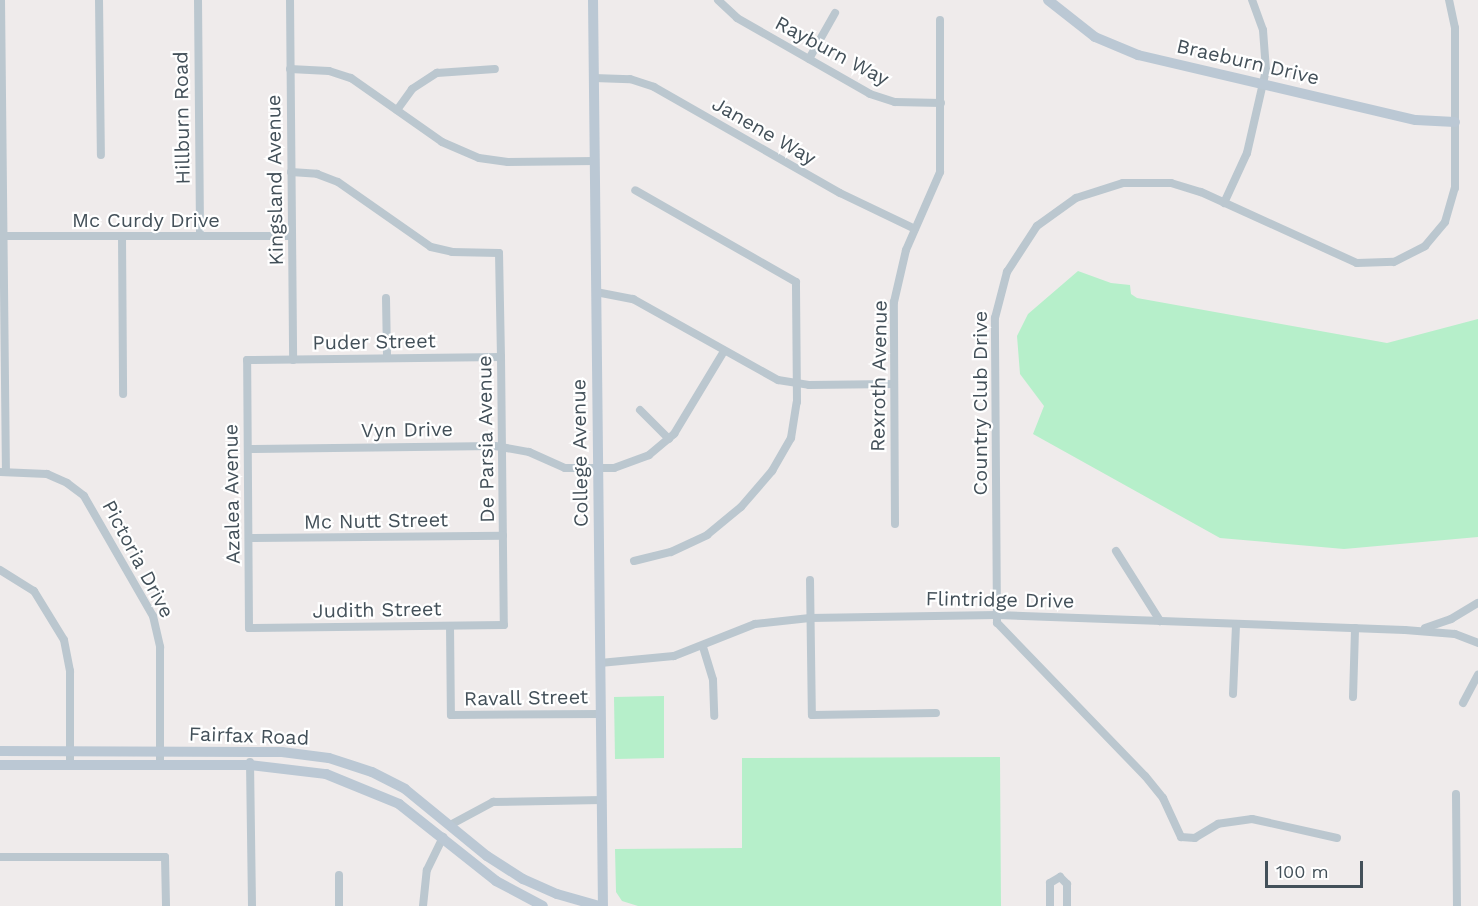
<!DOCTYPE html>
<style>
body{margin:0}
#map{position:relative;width:1478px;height:906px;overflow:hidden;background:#efebeb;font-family:"Work Sans",sans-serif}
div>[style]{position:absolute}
.green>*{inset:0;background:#b6efca}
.street>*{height:8px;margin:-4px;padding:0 4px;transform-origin:4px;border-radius:4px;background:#bbc7cf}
.secondary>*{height:10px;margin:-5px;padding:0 5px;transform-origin:5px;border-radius:5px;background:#bbc8d4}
span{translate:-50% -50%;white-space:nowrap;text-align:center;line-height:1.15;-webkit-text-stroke:4.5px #fff;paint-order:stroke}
.street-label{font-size:20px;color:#435059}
.scale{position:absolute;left:1265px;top:861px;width:98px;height:27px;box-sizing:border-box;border:3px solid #435059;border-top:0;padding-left:8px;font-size:18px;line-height:21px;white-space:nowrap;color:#435059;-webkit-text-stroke:4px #fff;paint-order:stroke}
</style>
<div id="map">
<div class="green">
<div style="clip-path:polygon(1078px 271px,1111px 283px,1130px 285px,1131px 294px,1137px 298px,1387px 343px,1478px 319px,1478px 537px,1344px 549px,1220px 538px,1033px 434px,1044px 406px,1020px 374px,1017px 336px,1028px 314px)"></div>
<div style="clip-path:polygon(664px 696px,664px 758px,615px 759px,614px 697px)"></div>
<div style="clip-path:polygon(1000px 757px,1001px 906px,638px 906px,622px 901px,616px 892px,615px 849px,742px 848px,742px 758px)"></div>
</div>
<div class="street">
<div style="left:1px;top:0;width:472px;rotate:89.4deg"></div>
<div style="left:99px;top:0;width:155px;rotate:89.3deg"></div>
<div style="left:198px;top:0;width:236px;rotate:89.5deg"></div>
<div style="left:290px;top:0;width:360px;rotate:89.5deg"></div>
<div style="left:718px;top:0;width:26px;rotate:43deg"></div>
<div style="left:737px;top:18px;width:153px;rotate:29.7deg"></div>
<div style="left:870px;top:94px;width:26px;rotate:18deg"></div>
<div style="left:895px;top:102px;width:46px;rotate:1.2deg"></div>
<div style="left:809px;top:59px;width:53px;rotate:-60.5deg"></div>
<div style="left:290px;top:69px;width:39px;rotate:3deg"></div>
<div style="left:329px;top:71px;width:23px;rotate:18deg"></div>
<div style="left:351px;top:78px;width:111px;rotate:35.1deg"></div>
<div style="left:442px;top:142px;width:40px;rotate:23.4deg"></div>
<div style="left:479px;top:158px;width:29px;rotate:8deg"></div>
<div style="left:508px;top:162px;width:87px;rotate:-0.7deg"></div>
<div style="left:594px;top:78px;width:36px;rotate:2deg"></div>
<div style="left:630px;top:79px;width:25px;rotate:18deg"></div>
<div style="left:654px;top:87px;width:214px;rotate:29.7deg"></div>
<div style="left:840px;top:193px;width:83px;rotate:25.6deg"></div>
<div style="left:397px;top:110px;width:26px;rotate:-54deg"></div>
<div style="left:412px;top:89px;width:30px;rotate:-33deg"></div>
<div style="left:437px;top:73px;width:58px;rotate:-3.9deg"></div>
<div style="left:291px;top:172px;width:26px;rotate:4deg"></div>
<div style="left:317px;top:174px;width:22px;rotate:21deg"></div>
<div style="left:338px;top:182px;width:113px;rotate:35deg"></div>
<div style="left:431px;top:247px;width:22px;rotate:13deg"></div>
<div style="left:452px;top:252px;width:47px;rotate:1.2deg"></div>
<div style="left:499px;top:253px;width:104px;rotate:88.9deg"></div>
<div style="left:501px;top:357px;width:268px;rotate:89.4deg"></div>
<div style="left:504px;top:625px;width:255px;rotate:179.3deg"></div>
<div style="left:249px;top:628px;width:268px;rotate:-90.4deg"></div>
<div style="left:247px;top:360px;width:254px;rotate:-0.7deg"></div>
<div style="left:1224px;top:203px;width:55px;rotate:-65.3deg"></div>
<div style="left:1247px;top:153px;width:85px;rotate:-77.1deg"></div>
<div style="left:1266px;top:70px;width:40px;rotate:-94.3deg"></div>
<div style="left:1263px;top:30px;width:32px;rotate:-110deg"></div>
<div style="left:0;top:236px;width:292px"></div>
<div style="left:122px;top:236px;width:158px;rotate:89.6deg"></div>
<div style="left:596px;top:292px;width:38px;rotate:11deg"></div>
<div style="left:633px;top:299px;width:166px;rotate:29.2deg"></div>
<div style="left:778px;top:380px;width:31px;rotate:9deg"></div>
<div style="left:809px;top:385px;width:84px;rotate:-0.7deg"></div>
<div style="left:386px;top:298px;width:60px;rotate:89deg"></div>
<div style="left:640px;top:410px;width:41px;rotate:45deg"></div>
<div style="left:248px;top:449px;width:247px;rotate:-0.7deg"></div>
<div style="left:495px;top:446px;width:35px;rotate:10deg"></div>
<div style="left:529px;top:452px;width:39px;rotate:24deg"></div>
<div style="left:565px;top:468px;width:49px"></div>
<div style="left:614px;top:468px;width:37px;rotate:-20deg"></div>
<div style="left:649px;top:455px;width:33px;rotate:-40deg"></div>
<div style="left:674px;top:434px;width:97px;rotate:-58.9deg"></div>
<div style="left:0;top:472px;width:47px;rotate:2.4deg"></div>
<div style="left:47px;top:474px;width:22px;rotate:24deg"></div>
<div style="left:67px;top:483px;width:21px;rotate:37deg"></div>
<div style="left:84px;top:496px;width:138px;rotate:60.1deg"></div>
<div style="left:153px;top:616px;width:32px;rotate:77deg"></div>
<div style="left:160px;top:647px;width:118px;rotate:90deg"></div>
<div style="left:895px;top:524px;width:222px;rotate:-90.3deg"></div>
<div style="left:894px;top:302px;width:53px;rotate:-77deg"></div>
<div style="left:906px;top:250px;width:85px;rotate:-66.4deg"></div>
<div style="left:940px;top:172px;width:152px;rotate:-90deg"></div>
<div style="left:249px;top:538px;width:254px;rotate:-0.5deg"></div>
<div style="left:1116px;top:551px;width:83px;rotate:57.8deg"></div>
<div style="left:634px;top:561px;width:38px;rotate:-14deg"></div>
<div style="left:671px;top:552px;width:40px;rotate:-25deg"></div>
<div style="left:707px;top:535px;width:44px;rotate:-39.5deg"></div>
<div style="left:741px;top:507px;width:48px;rotate:-49.3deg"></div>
<div style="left:772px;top:471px;width:38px;rotate:-60deg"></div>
<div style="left:791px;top:438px;width:36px;rotate:-81deg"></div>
<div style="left:797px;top:402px;width:120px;rotate:-90.5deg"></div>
<div style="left:796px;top:282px;width:185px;rotate:-150.3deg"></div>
<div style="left:0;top:570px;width:40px;rotate:32deg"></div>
<div style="left:34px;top:591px;width:57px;rotate:58.5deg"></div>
<div style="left:64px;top:640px;width:32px;rotate:79deg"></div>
<div style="left:70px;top:671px;width:94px;rotate:90deg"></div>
<div style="left:810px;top:580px;width:135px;rotate:89.2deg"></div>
<div style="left:812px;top:715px;width:124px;rotate:-0.9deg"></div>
<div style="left:450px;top:626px;width:89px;rotate:89.4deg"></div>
<div style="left:451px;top:715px;width:150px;rotate:-0.4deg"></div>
<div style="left:1425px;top:628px;width:28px;rotate:-19deg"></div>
<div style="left:1451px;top:619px;width:31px;rotate:-31deg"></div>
<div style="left:703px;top:647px;width:34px;rotate:73deg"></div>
<div style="left:713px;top:680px;width:36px;rotate:88deg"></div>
<div style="left:600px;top:663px;width:74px;rotate:-5.4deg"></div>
<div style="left:674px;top:656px;width:87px;rotate:-21.6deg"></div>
<div style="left:755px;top:624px;width:55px;rotate:-6.2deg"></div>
<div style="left:810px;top:618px;width:187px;rotate:-0.9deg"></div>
<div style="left:997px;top:615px;width:408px;rotate:2.1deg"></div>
<div style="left:1405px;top:630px;width:50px;rotate:4.6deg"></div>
<div style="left:1455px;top:634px;width:25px;rotate:21deg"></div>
<div style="left:1233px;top:694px;width:70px;rotate:-87.5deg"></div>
<div style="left:1353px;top:697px;width:69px;rotate:-88.3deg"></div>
<div style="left:1463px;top:703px;width:32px;rotate:-62deg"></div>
<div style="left:250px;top:762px;width:144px;rotate:89.2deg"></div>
<div style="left:1456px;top:794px;width:112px;rotate:89.5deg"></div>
<div style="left:452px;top:824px;width:47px;rotate:-28.2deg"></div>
<div style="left:493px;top:802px;width:109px;rotate:-1.1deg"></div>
<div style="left:1337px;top:838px;width:87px;rotate:-167.4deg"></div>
<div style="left:1252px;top:819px;width:34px;rotate:172deg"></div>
<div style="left:1218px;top:824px;width:27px;rotate:149deg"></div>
<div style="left:1195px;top:838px;width:14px;rotate:-176deg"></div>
<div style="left:1181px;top:837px;width:43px;rotate:-114.8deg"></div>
<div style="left:1163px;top:798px;width:28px;rotate:-129deg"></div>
<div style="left:1145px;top:776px;width:213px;rotate:-134deg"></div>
<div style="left:997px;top:623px;width:305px;rotate:-90.4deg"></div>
<div style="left:995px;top:318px;width:48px;rotate:-75.4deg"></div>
<div style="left:1007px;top:272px;width:55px;rotate:-56.9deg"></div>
<div style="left:1037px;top:226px;width:48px;rotate:-35.7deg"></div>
<div style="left:1076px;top:198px;width:49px;rotate:-17.7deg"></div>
<div style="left:1123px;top:183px;width:48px"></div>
<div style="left:1171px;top:183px;width:31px;rotate:17deg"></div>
<div style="left:1201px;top:192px;width:171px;rotate:24.5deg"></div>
<div style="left:1357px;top:263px;width:37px;rotate:-2deg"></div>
<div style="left:1394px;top:262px;width:35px;rotate:-27deg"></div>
<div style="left:1425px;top:246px;width:31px;rotate:-50deg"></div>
<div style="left:1445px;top:222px;width:35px;rotate:-74deg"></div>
<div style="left:1455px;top:188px;width:160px;rotate:-90deg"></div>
<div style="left:1455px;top:28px;width:29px;rotate:-102deg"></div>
<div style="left:0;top:857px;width:165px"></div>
<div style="left:165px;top:857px;width:49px;rotate:88.8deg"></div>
<div style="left:339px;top:875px;width:31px;rotate:90deg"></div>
<div style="left:423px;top:906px;width:36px;rotate:-84deg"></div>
<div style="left:427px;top:870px;width:37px;rotate:-64deg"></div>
<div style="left:1050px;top:906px;width:23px;rotate:-90deg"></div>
<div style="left:1050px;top:883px;width:12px;rotate:-31deg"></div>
<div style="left:1060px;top:877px;width:10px;rotate:45deg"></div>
<div style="left:1067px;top:884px;width:22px;rotate:90deg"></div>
</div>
<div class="secondary">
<div style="left:593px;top:0;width:906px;rotate:89.37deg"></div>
<div style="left:1048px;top:0;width:60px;rotate:38.2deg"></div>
<div style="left:1095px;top:37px;width:47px;rotate:22.7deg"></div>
<div style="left:1138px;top:55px;width:285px;rotate:13.2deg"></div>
<div style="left:1416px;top:120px;width:39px;rotate:3deg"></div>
<div style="left:0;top:751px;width:282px;rotate:0.2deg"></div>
<div style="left:282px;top:752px;width:47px;rotate:7.3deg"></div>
<div style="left:329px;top:758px;width:45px;rotate:18deg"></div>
<div style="left:372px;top:772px;width:37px;rotate:27deg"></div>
<div style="left:405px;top:789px;width:106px;rotate:39.3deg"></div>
<div style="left:487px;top:856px;width:43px;rotate:32.6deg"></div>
<div style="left:523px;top:879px;width:37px;rotate:24deg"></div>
<div style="left:557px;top:894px;width:44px;rotate:15.9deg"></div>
<div style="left:0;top:765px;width:250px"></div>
<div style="left:250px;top:765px;width:77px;rotate:6.8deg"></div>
<div style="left:326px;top:774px;width:79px;rotate:22.3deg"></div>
<div style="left:399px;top:804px;width:124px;rotate:38.4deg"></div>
<div style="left:496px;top:881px;width:53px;rotate:28deg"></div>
</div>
<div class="street-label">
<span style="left:832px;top:51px;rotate:28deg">Rayburn Way</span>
<span style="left:1248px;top:62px;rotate:13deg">Braeburn Drive</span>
<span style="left:182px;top:118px;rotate:-91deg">Hillburn Road</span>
<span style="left:764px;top:131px;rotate:30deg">Janene Way</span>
<span style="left:275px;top:180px;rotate:-91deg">Kingsland Avenue</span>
<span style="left:146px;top:220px">Mc Curdy Drive</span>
<span style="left:374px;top:342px;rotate:-1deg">Puder Street</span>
<span style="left:879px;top:376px;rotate:-89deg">Rexroth Avenue</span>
<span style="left:980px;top:403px;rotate:-90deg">Country Club Drive</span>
<span style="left:407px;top:430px;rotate:-1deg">Vyn Drive</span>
<span style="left:486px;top:439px;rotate:-91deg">De Parsia Avenue</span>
<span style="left:580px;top:453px;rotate:-91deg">College Avenue</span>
<span style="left:232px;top:494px;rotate:-91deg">Azalea Avenue</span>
<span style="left:376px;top:521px;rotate:-1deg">Mc Nutt Street</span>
<span style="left:138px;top:559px;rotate:62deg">Pictoria Drive</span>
<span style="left:1000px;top:600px;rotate:1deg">Flintridge Drive</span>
<span style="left:377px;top:610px;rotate:-1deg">Judith Street</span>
<span style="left:526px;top:698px;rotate:-1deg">Ravall Street</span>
<span style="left:249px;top:736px;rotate:2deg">Fairfax Road</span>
</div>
<div class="scale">100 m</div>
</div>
